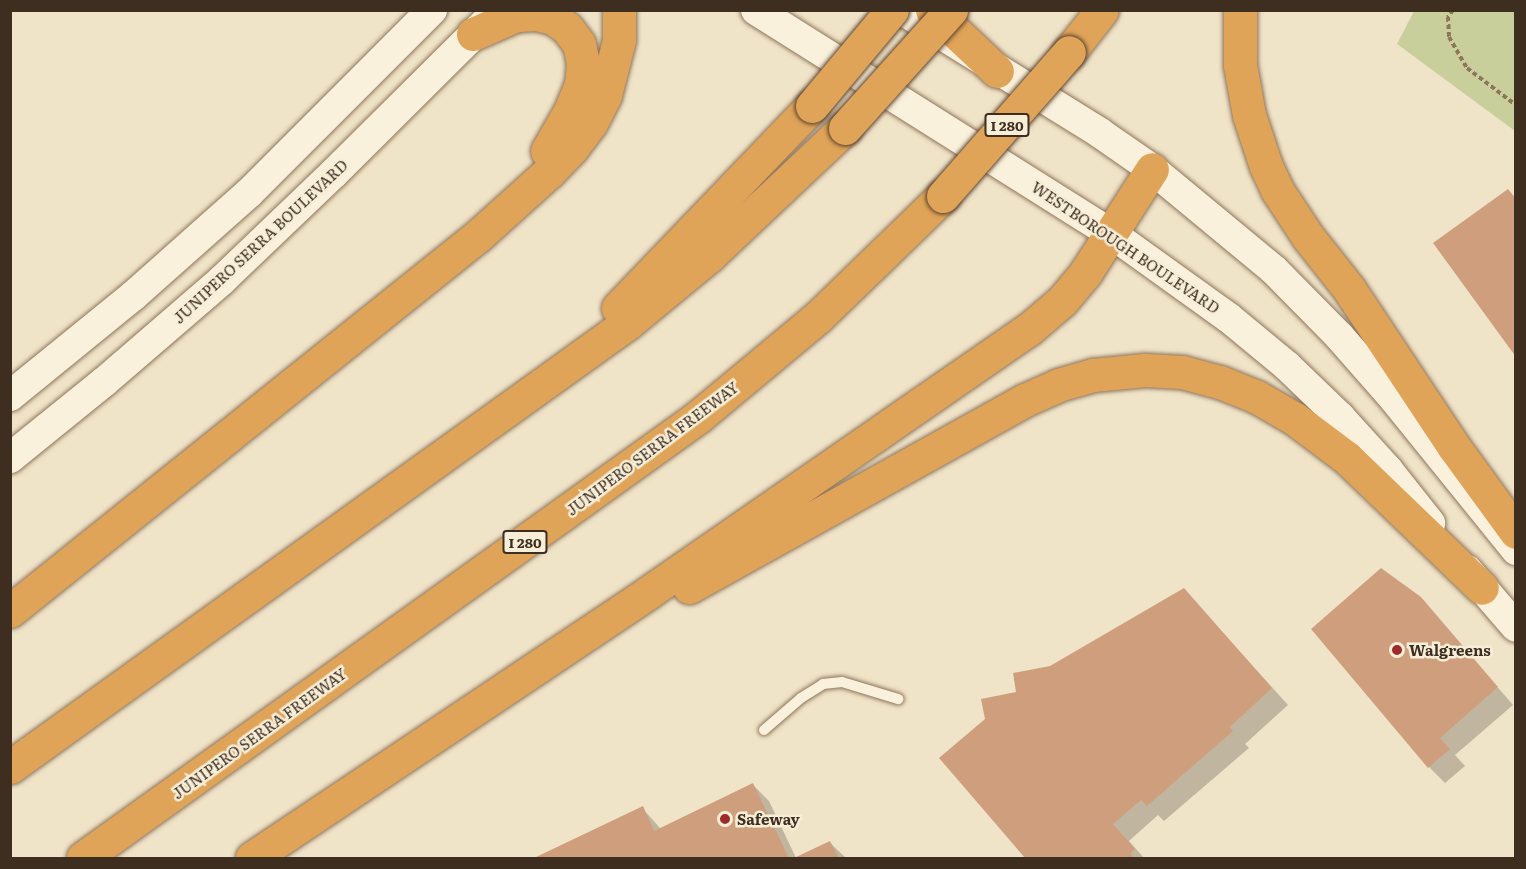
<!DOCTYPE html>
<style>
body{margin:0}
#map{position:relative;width:1526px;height:869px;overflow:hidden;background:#f0e4c8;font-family:Literata,serif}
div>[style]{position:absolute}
.green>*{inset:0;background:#c9cf9b}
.shadow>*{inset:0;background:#0003}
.building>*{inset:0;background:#cf9f7d}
.path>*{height:4px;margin-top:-2px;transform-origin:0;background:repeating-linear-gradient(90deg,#8d765c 0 4.5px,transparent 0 7.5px)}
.roads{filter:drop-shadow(0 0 2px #8d765c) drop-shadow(0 0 2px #8d765c)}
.lane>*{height:10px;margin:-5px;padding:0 5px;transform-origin:5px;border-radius:5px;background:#faf1dc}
.secondary>*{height:30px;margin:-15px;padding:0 15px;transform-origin:15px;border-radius:15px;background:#faf1dc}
.highway>*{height:33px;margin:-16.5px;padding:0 16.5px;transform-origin:16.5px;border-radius:16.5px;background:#e0a458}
.bridges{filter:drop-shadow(0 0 2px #5b4430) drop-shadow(0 0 2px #5b4430)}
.highway-bridge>*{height:33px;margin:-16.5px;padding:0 16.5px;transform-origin:16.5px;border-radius:16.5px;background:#e0a458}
.dots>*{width:16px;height:16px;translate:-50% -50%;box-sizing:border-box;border:3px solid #f7eed8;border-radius:50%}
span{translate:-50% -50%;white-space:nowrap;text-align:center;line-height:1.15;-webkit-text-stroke:5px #f7eed8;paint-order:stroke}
.shield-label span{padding:2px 4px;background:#f7eed8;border:2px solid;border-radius:4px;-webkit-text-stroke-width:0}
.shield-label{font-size:14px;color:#3d2e20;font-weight:700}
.street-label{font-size:15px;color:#3d2e20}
.poi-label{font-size:15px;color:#3d2e20;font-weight:700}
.left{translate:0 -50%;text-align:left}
.frame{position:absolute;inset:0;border:12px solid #3d2e20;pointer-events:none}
</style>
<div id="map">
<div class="green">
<div style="clip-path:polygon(1414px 11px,1515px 11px,1515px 131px,1397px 44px)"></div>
</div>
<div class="shadow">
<div style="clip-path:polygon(1184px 590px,1288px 705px,1245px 744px,1249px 748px,1164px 821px,1158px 815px,1129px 841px,1144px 858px,1027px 858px,941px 758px,1051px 668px)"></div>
<div style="clip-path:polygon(1420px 598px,1513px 705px,1455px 755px,1465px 766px,1445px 783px,1429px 767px)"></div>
<div style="clip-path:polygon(753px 785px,769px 801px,796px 858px,537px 858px,642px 808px,661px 829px)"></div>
<div style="clip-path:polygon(830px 843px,846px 858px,797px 858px)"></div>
</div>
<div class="building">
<div style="clip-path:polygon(1508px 189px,1516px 199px,1516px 357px,1433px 243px)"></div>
<div style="clip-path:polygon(1381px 568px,1421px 597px,1498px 687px,1440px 738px,1450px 749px,1428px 768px,1311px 629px)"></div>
<div style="clip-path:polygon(1184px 588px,1272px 688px,1230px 727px,1233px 731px,1147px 806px,1141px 800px,1113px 824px,1135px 849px,1131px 853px,1133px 858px,1025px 858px,939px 758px,985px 719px,981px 699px,1016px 692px,1013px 673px,1050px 666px)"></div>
<div style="clip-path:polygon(753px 783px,789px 858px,534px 858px,643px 806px,654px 831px)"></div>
<div style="clip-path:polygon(830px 841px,839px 858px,794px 858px)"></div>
</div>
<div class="path">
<div style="left:1453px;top:10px;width:9px;rotate:126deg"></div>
<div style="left:1448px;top:17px;width:20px;rotate:87deg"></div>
<div style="left:1449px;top:37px;width:36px;rotate:60deg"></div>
<div style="left:1467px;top:68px;width:61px;rotate:37.1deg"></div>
</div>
<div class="roads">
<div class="lane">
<div style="left:764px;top:730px;width:49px;rotate:-40.9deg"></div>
<div style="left:801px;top:698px;width:26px;rotate:-32deg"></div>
<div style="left:823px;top:684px;width:19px;rotate:-6deg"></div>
<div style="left:842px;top:682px;width:59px;rotate:16.9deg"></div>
</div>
<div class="secondary">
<div style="left:756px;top:10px;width:421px;rotate:32.2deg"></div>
<div style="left:1112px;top:234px;width:144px;rotate:35.7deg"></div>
<div style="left:1229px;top:318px;width:75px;rotate:39.6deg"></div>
<div style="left:1287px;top:366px;width:74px;rotate:43.9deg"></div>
<div style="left:1340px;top:417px;width:72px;rotate:47.8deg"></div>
<div style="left:1388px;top:470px;width:68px;rotate:51.6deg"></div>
<div style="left:902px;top:10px;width:233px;rotate:31.8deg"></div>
<div style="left:1100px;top:133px;width:63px;rotate:34.7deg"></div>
<div style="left:1152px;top:169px;width:158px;rotate:39.6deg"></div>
<div style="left:1274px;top:270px;width:93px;rotate:45.4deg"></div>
<div style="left:1339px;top:336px;width:85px;rotate:48.8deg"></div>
<div style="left:1395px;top:400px;width:193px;rotate:51.1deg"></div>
<div style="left:10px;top:396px;width:159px;rotate:-39.1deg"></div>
<div style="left:133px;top:296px;width:155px;rotate:-41.6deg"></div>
<div style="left:249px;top:193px;width:259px;rotate:-45deg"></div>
<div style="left:10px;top:458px;width:121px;rotate:-39deg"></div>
<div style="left:104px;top:382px;width:156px;rotate:-40.8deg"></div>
<div style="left:222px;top:280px;width:155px;rotate:-43.7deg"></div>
<div style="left:334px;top:173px;width:220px;rotate:-44.8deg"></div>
<div style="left:1467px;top:570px;width:75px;rotate:49.3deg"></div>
</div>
<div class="highway">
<div style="left:932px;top:10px;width:89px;rotate:43.2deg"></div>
<div style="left:1240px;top:10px;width:55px;rotate:90deg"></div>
<div style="left:1240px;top:65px;width:51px;rotate:79.8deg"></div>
<div style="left:1249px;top:115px;width:54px;rotate:71.6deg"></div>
<div style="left:1266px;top:166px;width:26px;rotate:65deg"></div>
<div style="left:1277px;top:190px;width:56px;rotate:56.6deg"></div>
<div style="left:1308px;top:237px;width:66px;rotate:51.7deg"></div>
<div style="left:1349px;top:289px;width:190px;rotate:56.4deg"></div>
<div style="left:1454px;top:447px;width:105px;rotate:53.9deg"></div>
<div style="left:473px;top:34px;width:47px;rotate:-23.8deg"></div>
<div style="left:516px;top:15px;width:20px;rotate:-3deg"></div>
<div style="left:536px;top:14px;width:17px;rotate:13deg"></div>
<div style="left:553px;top:18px;width:17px;rotate:36deg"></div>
<div style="left:567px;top:28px;width:20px;rotate:53deg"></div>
<div style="left:579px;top:44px;width:19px;rotate:78deg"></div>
<div style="left:583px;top:63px;width:21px;rotate:95deg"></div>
<div style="left:581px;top:84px;width:29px;rotate:112deg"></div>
<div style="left:570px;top:111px;width:46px;rotate:119.9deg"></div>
<div style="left:1069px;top:52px;width:53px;rotate:-51.8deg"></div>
<div style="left:618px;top:308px;width:280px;rotate:-46.2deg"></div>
<div style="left:689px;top:587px;width:385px;rotate:-29.1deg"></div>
<div style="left:1025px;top:400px;width:36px;rotate:-24deg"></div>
<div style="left:1058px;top:385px;width:36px;rotate:-16deg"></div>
<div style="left:1093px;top:375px;width:52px;rotate:-5.5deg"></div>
<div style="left:1145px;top:370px;width:37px;rotate:3deg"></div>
<div style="left:1182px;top:372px;width:39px;rotate:15deg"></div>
<div style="left:1220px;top:382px;width:40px;rotate:22deg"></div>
<div style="left:1257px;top:397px;width:44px;rotate:30.1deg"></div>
<div style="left:1295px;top:419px;width:65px;rotate:36.9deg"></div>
<div style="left:1347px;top:458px;width:187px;rotate:43.9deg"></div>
<div style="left:10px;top:611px;width:601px;rotate:-38.72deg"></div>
<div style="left:479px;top:235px;width:94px;rotate:-42deg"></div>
<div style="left:549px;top:172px;width:33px;rotate:-46deg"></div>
<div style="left:572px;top:148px;width:31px;rotate:-53deg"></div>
<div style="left:591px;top:123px;width:31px;rotate:-63deg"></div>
<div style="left:605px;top:95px;width:57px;rotate:-75.7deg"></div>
<div style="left:619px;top:40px;width:30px;rotate:-90deg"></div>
<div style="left:10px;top:767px;width:762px;rotate:-35.71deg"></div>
<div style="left:629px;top:322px;width:104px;rotate:-39.5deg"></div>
<div style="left:709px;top:256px;width:187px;rotate:-43.3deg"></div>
<div style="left:83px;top:858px;width:757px;rotate:-35.64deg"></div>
<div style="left:698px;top:417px;width:156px;rotate:-39.8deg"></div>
<div style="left:818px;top:317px;width:174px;rotate:-44.1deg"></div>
<div style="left:252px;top:858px;width:478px;rotate:-33.8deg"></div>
<div style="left:649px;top:592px;width:461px;rotate:-34.7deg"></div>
<div style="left:1028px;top:330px;width:45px;rotate:-40.5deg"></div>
<div style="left:1062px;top:301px;width:38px;rotate:-50deg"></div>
<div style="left:1086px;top:272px;width:122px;rotate:-57.3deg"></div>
</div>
</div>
<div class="bridges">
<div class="highway-bridge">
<div style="left:812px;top:106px;width:125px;rotate:-50.2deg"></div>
<div style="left:845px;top:128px;width:159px;rotate:-48.1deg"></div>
<div style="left:943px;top:196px;width:191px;rotate:-48.8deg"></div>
</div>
</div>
<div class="dots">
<div style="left:1397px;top:650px;background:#9e2a2b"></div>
<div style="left:725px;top:819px;background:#9e2a2b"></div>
</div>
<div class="shield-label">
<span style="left:1007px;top:125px">I 280</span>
<span style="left:525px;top:542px">I 280</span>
</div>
<div class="street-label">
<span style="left:260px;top:241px;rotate:-43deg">JUNIPERO SERRA BOULEVARD</span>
<span style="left:1126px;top:247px;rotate:34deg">WESTBOROUGH BOULEVARD</span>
<span style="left:652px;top:448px;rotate:-37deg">JUNIPERO SERRA FREEWAY</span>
<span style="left:259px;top:733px;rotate:-36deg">JUNIPERO SERRA FREEWAY</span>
</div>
<div class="poi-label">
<span class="left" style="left:1409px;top:650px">Walgreens</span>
<span class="left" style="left:737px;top:819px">Safeway</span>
</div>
<div class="frame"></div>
</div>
